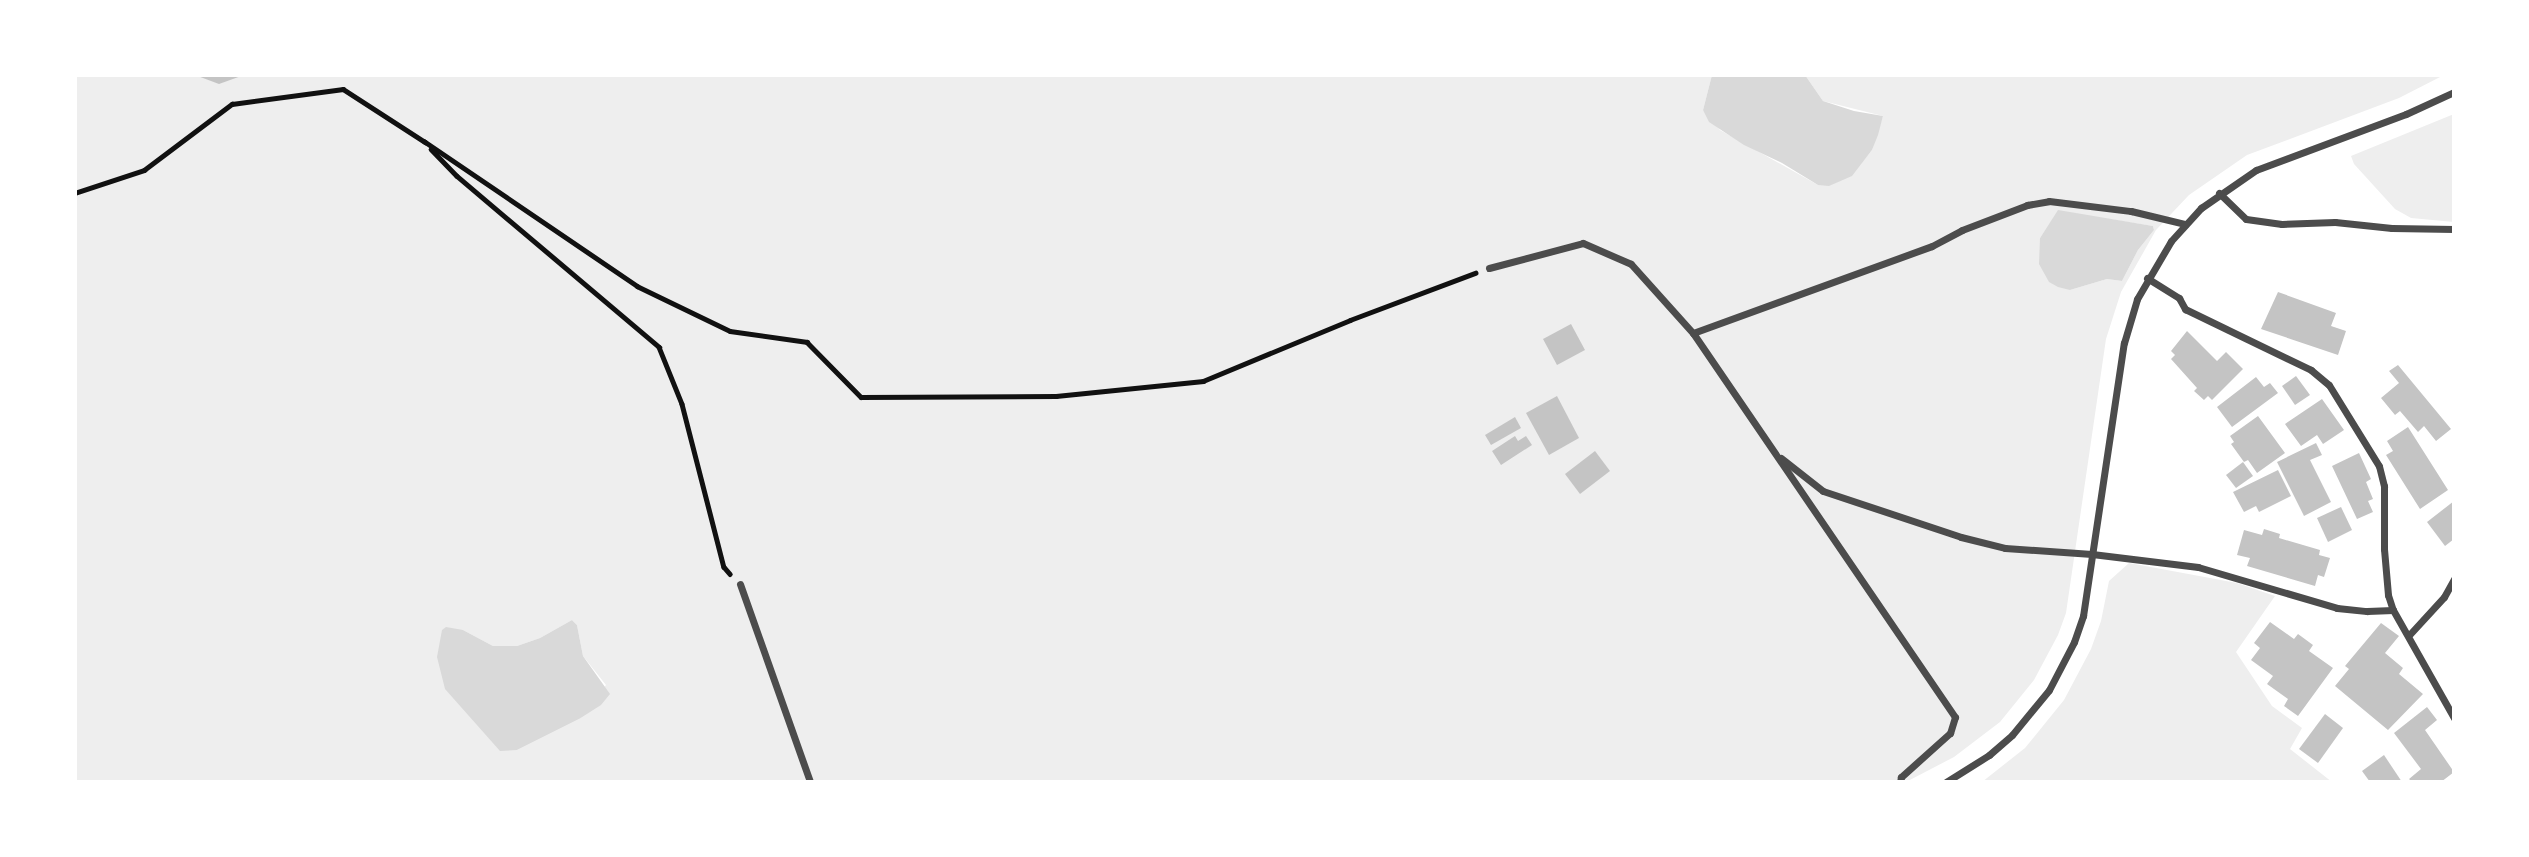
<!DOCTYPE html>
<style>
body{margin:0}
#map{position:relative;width:2529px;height:857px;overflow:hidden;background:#fff;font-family:Mulish,sans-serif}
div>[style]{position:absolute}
.green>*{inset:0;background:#eee}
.water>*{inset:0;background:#d9d9d9}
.building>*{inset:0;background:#c4c4c4}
.path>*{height:4.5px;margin:-2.25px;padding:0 2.25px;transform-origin:2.25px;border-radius:2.25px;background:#111}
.minor>*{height:7px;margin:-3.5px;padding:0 3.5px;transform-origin:3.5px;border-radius:3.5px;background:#4c4c4c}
span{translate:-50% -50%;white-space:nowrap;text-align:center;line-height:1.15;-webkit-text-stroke:6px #fff;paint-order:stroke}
.frame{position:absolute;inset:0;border:77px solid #fff;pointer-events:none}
</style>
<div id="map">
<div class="green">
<div style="clip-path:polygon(evenodd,75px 75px,1712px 75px,1703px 110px,1720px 130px,1818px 185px,1851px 176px,1872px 150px,1883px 116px,1823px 101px,1805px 75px,2444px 75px,2399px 98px,2247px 155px,2189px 195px,2156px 230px,2121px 292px,2106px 339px,2066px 613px,2058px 635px,2034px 680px,2000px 722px,1954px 757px,1906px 782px,75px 782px,75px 75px,2058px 211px,2153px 226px,2154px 230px,2138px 250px,2122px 281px,2107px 279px,2070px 290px,2040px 238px,2058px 211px,75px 75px,572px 620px,577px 625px,583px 656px,606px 685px,579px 719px,517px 750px,463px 630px,493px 646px,517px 646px,540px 638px,572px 620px)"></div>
<div style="clip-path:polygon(2454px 114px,2454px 222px,2411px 218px,2395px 209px,2354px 164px,2351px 156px)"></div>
<div style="clip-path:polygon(2129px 563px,2237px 583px,2275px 596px,2236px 652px,2272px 706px,2302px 728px,2290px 749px,2332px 782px,1982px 782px,2025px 748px,2064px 700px,2091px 649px,2101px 621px,2109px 581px)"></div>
</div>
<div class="water">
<div style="clip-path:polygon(1712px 75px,1805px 75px,1823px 101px,1854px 111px,1883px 116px,1878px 135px,1872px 150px,1852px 176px,1829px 186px,1818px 185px,1782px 163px,1744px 145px,1709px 122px,1703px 110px)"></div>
<div style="clip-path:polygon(2058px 210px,2153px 226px,2154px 230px,2138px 250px,2122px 281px,2107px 279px,2070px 290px,2058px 287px,2049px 282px,2039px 264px,2040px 238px)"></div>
<div style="clip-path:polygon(572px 620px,577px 625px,583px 656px,610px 694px,601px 705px,579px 719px,517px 750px,500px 751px,445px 689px,437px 657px,442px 630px,446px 627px,463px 630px,493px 646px,517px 646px,540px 638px)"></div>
</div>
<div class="building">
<div style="clip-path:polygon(195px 75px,244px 75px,219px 84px)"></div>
<div style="clip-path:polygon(2278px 292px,2336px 313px,2331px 326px,2346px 331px,2338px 355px,2261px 329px)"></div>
<div style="clip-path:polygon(1571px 324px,1585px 350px,1557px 365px,1543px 339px)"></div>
<div style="clip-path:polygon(2187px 331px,2217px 361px,2226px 352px,2243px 369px,2212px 400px,2208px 396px,2204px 400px,2194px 391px,2197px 388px,2171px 359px,2175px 355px,2171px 351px)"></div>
<div style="clip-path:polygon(2398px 365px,2451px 429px,2436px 441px,2424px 426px,2418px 432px,2400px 411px,2395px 415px,2381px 398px,2399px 383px,2389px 371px)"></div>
<div style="clip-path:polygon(2296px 376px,2310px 395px,2295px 405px,2282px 386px)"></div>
<div style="clip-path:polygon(2256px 377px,2264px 387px,2270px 383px,2278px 393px,2232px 427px,2217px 407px)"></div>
<div style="clip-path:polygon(1557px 396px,1579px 438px,1549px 455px,1526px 413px)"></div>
<div style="clip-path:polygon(2322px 399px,2344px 430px,2323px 444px,2317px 435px,2301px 446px,2285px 424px)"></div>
<div style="clip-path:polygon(2258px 416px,2285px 453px,2257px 473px,2248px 460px,2244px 462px,2231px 444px,2234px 442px,2230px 436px)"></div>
<div style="clip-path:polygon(1515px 417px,1521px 428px,1491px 445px,1485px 435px)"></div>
<div style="clip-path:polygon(2408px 427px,2448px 490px,2420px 509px,2386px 455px,2393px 451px,2387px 441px)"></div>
<div style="clip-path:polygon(1515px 436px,1518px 441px,1526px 436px,1532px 445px,1501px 465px,1492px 451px)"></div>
<div style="clip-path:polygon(2316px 443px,2322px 455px,2310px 460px,2331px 502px,2304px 516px,2277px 462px)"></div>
<div style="clip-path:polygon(1595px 451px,1610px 471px,1580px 494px,1565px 474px)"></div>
<div style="clip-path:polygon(2359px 453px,2371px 479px,2366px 482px,2373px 499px,2368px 501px,2373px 512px,2357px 519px,2332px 466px)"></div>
<div style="clip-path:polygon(2243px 462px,2253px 476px,2236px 488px,2226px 475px)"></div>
<div style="clip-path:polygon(2278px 470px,2291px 496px,2259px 512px,2256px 506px,2244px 512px,2233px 492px)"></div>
<div style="clip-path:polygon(2454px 501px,2454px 539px,2445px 546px,2427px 522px)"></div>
<div style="clip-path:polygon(2341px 507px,2352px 530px,2328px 542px,2317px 518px)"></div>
<div style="clip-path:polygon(2264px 529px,2280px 534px,2279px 538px,2320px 550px,2319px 555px,2330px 558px,2324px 577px,2318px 575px,2315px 586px,2247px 566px,2250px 558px,2237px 555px,2244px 530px,2262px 535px)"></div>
<div style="clip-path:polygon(2270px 622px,2294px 639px,2298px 634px,2313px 645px,2309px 651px,2333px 668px,2298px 716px,2284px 706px,2288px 699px,2267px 684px,2273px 676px,2251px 660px,2260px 648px,2254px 643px)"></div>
<div style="clip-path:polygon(2381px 623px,2399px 636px,2385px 653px,2403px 668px,2399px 674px,2423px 694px,2388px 730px,2335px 686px,2349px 669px,2345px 666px)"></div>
<div style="clip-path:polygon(2427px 707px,2437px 720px,2425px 730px,2454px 772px,2441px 782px,2412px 782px,2409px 779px,2421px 769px,2394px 733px)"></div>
<div style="clip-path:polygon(2325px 714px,2343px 728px,2318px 763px,2299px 749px)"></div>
<div style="clip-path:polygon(2384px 755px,2402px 782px,2370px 782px,2362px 771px)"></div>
</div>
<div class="path">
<div style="left:424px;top:141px;width:258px;rotate:34.2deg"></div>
<div style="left:637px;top:286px;width:103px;rotate:25.8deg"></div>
<div style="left:730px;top:331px;width:78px;rotate:8.1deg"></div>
<div style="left:807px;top:342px;width:77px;rotate:45.5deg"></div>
<div style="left:861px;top:397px;width:195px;rotate:-0.3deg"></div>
<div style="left:1056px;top:396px;width:148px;rotate:-5.8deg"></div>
<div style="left:1203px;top:381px;width:159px;rotate:-22.5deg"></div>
<div style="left:1350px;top:320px;width:134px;rotate:-20.6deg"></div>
<div style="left:431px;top:149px;width:37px;rotate:46deg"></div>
<div style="left:457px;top:176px;width:265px;rotate:40.2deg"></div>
<div style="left:659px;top:347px;width:61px;rotate:68deg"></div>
<div style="left:682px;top:404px;width:168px;rotate:75.6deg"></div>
<div style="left:724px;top:567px;width:9px;rotate:49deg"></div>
<div style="left:75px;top:193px;width:73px;rotate:-18.4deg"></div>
<div style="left:144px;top:170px;width:110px;rotate:-36.9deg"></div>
<div style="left:232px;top:104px;width:112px;rotate:-7.7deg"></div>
<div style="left:343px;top:89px;width:98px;rotate:32.9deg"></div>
</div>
<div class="minor">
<div style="left:2219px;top:193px;width:37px;rotate:44deg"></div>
<div style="left:2246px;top:219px;width:36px;rotate:8deg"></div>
<div style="left:2282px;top:224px;width:53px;rotate:-2.2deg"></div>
<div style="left:2335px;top:222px;width:57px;rotate:6deg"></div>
<div style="left:2392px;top:228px;width:62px;rotate:0.9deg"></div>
<div style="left:1489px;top:268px;width:97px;rotate:-14.9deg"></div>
<div style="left:1583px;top:243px;width:52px;rotate:23.6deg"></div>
<div style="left:1631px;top:264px;width:93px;rotate:48.1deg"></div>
<div style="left:1693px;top:333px;width:465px;rotate:55.7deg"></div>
<div style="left:1955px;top:717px;width:17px;rotate:107deg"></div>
<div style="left:1950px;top:733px;width:66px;rotate:138.1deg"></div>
<div style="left:1901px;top:777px;width:5px;rotate:101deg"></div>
<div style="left:2147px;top:278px;width:38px;rotate:32deg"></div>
<div style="left:2179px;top:298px;width:13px;rotate:61deg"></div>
<div style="left:2185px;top:309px;width:140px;rotate:25.8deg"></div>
<div style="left:2311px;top:370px;width:23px;rotate:40deg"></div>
<div style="left:2329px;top:385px;width:95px;rotate:58.3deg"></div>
<div style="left:2379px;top:466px;width:21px;rotate:76deg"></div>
<div style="left:2384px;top:486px;width:63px;rotate:90deg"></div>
<div style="left:2384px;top:549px;width:46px;rotate:85deg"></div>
<div style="left:2388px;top:595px;width:16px;rotate:72deg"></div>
<div style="left:2393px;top:610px;width:124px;rotate:60.5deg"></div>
<div style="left:1693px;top:333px;width:254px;rotate:-20deg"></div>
<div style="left:1932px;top:246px;width:34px;rotate:-28deg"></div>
<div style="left:1962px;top:230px;width:70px;rotate:-21deg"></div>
<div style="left:2027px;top:205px;width:22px;rotate:-10deg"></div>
<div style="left:2049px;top:201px;width:83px;rotate:7deg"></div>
<div style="left:2131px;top:211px;width:56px;rotate:13.5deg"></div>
<div style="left:1781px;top:458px;width:53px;rotate:38.2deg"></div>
<div style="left:1823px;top:491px;width:145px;rotate:18.4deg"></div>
<div style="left:1961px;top:537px;width:45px;rotate:14deg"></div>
<div style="left:2005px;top:548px;width:87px;rotate:3.9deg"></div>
<div style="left:2092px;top:554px;width:107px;rotate:7deg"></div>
<div style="left:2198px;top:567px;width:145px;rotate:16.4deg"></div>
<div style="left:2337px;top:608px;width:30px;rotate:6deg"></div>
<div style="left:2367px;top:611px;width:26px;rotate:-2deg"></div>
<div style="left:740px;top:584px;width:210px;rotate:70.5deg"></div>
<div style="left:2410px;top:634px;width:50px;rotate:-47.4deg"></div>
<div style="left:2444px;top:597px;width:21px;rotate:-61deg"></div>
<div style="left:1946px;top:782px;width:51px;rotate:-32.1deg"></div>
<div style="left:1989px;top:755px;width:30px;rotate:-41deg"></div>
<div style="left:2012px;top:735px;width:58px;rotate:-50.6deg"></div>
<div style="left:2049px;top:690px;width:54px;rotate:-62.5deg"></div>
<div style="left:2074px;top:642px;width:28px;rotate:-71deg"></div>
<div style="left:2083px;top:616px;width:276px;rotate:-81.5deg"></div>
<div style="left:2124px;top:343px;width:46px;rotate:-73.5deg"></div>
<div style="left:2137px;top:299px;width:67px;rotate:-59.6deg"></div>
<div style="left:2171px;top:241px;width:45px;rotate:-47.7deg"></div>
<div style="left:2201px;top:208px;width:67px;rotate:-34.6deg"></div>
<div style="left:2256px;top:170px;width:160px;rotate:-20.5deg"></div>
<div style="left:2406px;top:114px;width:53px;rotate:-24.6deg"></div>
</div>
<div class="frame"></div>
</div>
